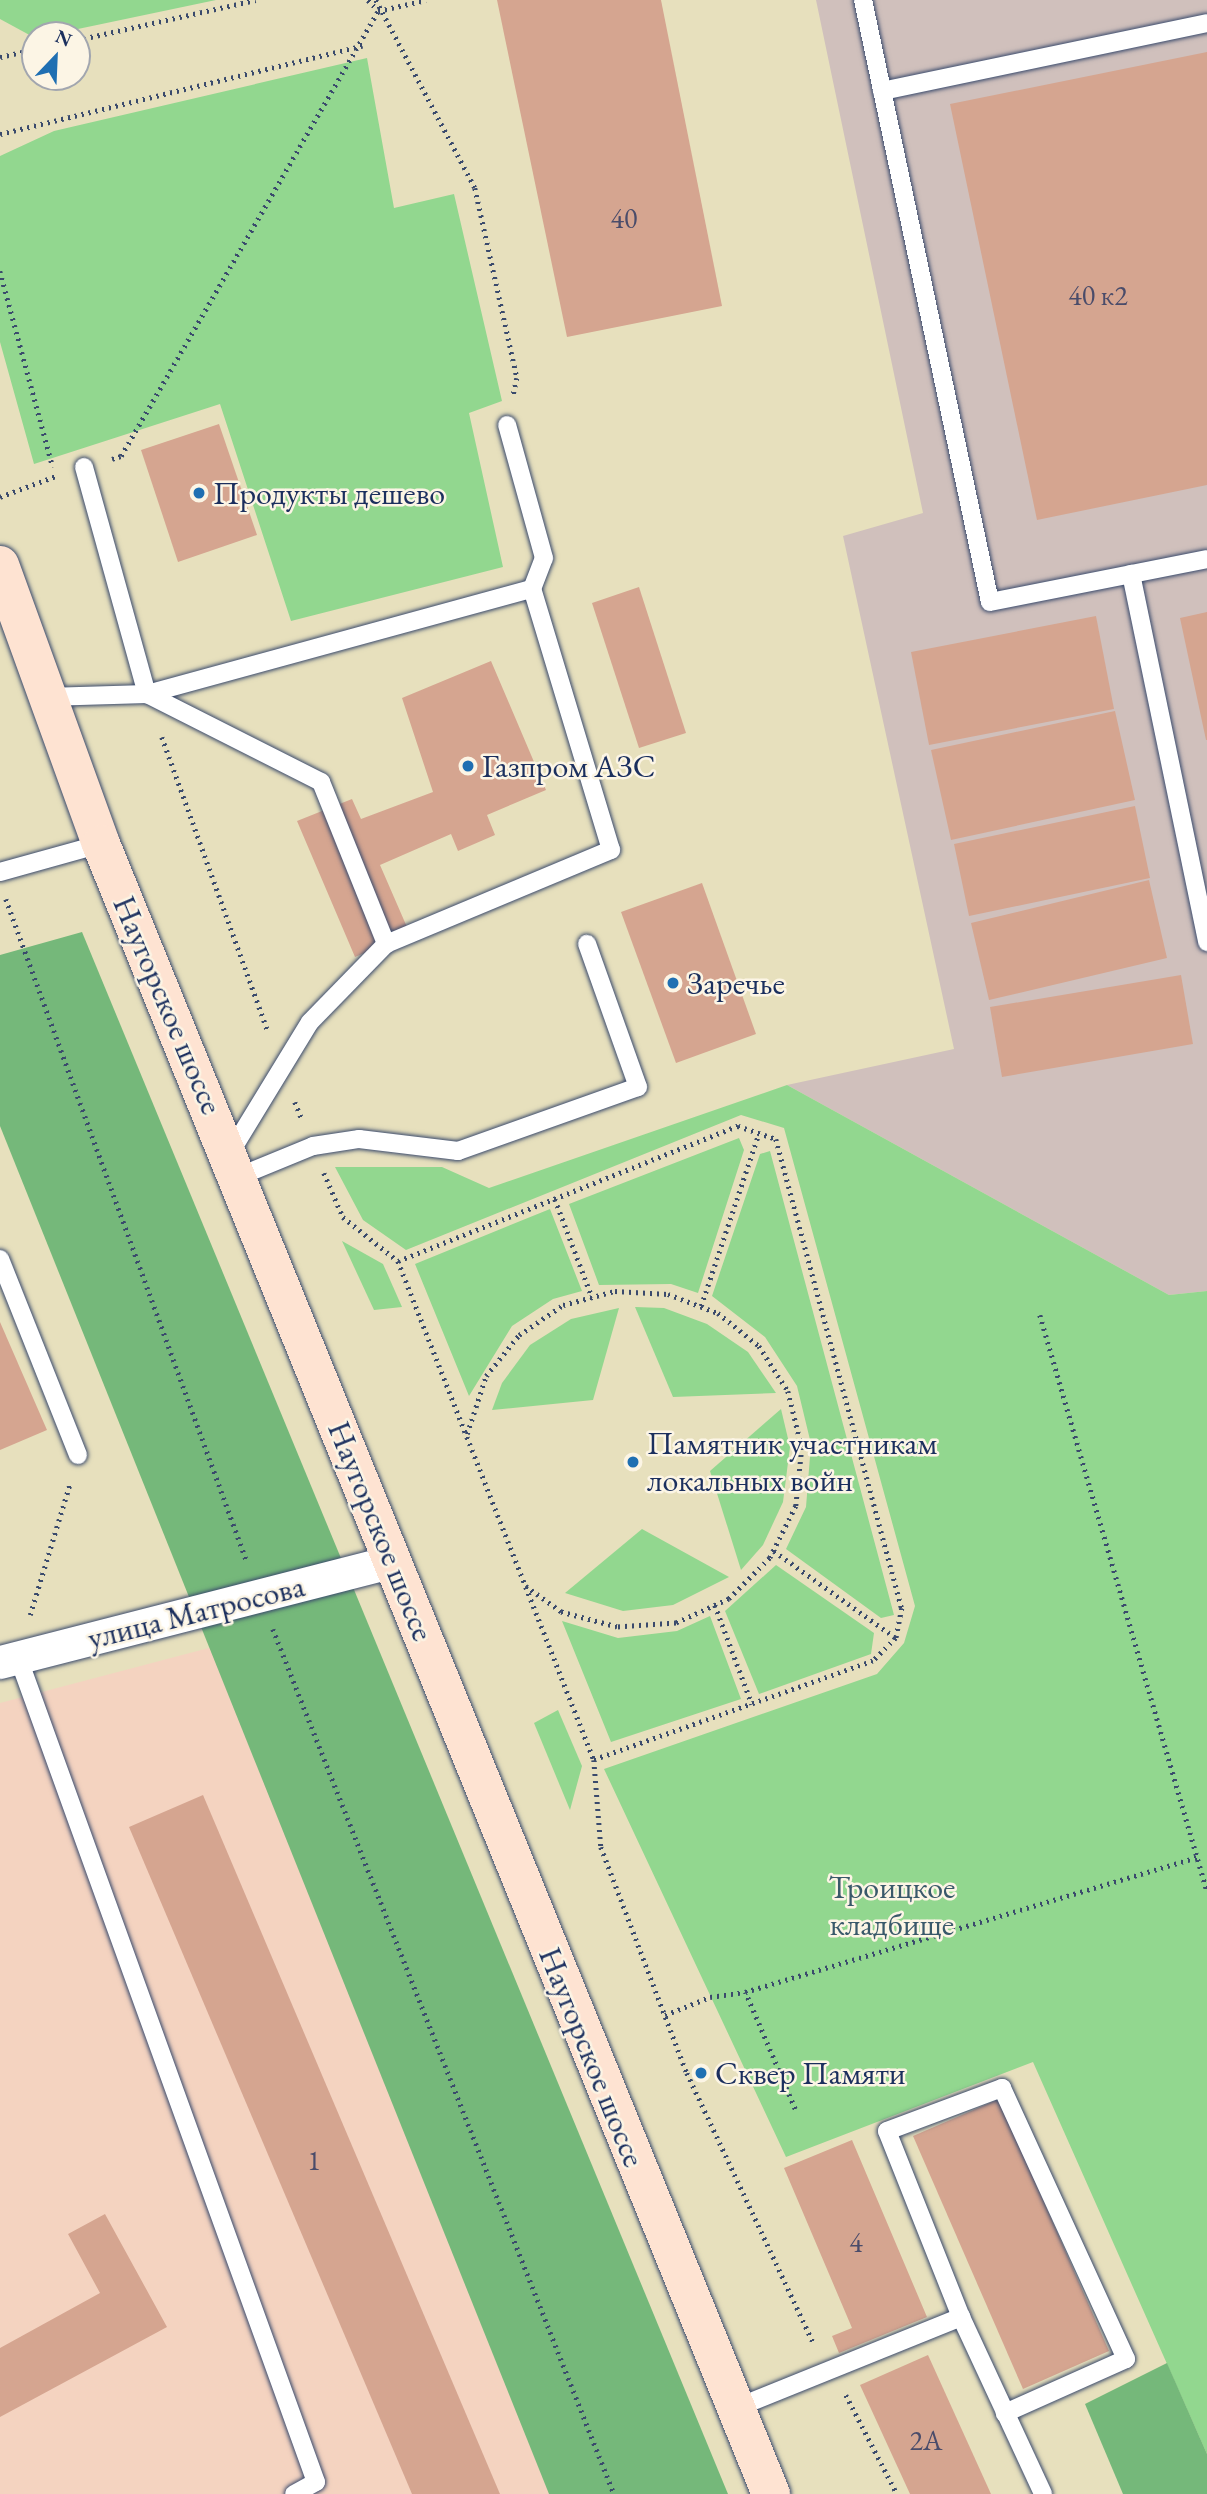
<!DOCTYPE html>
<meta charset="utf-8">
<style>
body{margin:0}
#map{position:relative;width:1207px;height:2494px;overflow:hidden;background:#e7e0bd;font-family:"EB Garamond",serif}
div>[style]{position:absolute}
.built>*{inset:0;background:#f4d3c0}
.industrial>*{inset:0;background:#d0c0bc}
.green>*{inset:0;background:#92d78f}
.forest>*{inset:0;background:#75b87a}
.building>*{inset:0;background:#d5a590}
.path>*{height:4.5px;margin-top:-2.25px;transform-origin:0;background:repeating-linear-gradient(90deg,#3a4a6c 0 2px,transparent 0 7px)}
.roads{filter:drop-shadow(0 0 2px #3a4a6c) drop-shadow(0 0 2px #3a4a6c)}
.lane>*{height:18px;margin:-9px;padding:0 9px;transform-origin:9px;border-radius:9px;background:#fff}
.street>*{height:33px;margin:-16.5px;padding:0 16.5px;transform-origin:16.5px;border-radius:16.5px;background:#fff}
.secondary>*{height:38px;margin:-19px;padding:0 19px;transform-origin:19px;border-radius:19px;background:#fee3d2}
.dots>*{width:19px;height:19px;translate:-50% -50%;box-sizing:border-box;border:4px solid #fcf5e5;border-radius:50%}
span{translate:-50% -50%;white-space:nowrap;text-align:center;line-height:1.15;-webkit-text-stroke:5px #fcf5e5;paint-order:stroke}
.number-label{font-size:28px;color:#4a4c6a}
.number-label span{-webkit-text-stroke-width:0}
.poi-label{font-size:32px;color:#1b2f5e}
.left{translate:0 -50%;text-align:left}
.street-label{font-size:32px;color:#1b2f5e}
.park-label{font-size:32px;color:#39596a}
.north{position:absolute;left:21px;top:21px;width:70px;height:70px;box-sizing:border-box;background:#fcf5e5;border:2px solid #a2a6af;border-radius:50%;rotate:23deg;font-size:19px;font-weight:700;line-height:28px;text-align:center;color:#1b2f5e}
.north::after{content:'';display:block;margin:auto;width:24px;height:32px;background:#1f6fb2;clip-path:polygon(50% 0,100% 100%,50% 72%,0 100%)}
</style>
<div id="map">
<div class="built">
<div style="clip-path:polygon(243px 1639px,591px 2494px,0 2494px,0 1703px)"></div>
</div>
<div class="industrial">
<div style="clip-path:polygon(816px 0,1207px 0,1207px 1291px,1169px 1295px,787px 1085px,954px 1049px,843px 536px,923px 513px)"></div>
</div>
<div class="green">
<div style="clip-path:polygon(0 0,216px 0,35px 38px,0 19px)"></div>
<div style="clip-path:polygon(367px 58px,394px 208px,454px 194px,502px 401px,469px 413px,503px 567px,291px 621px,220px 404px,34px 464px,0 342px,0 156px,54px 131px)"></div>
<div style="clip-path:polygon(787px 1085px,1169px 1295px,1207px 1291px,1207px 2454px,1033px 2062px,786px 2157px,604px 1769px,877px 1674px,904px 1643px,915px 1606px,784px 1128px,741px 1115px,406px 1250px,363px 1220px,335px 1167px,442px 1167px,489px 1188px)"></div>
<div style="clip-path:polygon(739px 1138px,744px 1150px,698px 1293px,671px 1284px,599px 1285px,569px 1204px)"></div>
<div style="clip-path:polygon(770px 1151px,894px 1615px,881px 1618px,786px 1549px,806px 1507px,811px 1444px,797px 1386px,765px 1337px,712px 1296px,760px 1154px)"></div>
<div style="clip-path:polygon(550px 1209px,582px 1291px,553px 1299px,512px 1326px,469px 1396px,415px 1264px)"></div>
<div style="clip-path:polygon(342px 1241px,383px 1264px,402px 1307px,374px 1310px)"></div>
<div style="clip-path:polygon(635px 1307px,664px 1308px,707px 1324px,748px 1352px,776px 1393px,673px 1397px)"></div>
<div style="clip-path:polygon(619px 1308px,593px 1400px,492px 1410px,502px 1383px,530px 1345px,571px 1319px)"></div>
<div style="clip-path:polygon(781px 1409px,790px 1447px,783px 1502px,763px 1545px,741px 1570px,710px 1471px)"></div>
<div style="clip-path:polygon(642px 1529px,729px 1577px,673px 1605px,623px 1611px,565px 1593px)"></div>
<div style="clip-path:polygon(776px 1565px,874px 1633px,871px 1654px,759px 1694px,725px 1611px)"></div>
<div style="clip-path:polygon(710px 1616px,741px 1699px,611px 1742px,562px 1621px,618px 1638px,677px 1631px)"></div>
<div style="clip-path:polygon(558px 1710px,582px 1766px,570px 1810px,534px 1723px)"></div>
</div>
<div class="forest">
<div style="clip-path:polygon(82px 932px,728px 2494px,549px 2494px,0 1126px,0 955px)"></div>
<div style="clip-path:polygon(1167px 2363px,1207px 2454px,1207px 2494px,1123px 2494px,1085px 2404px)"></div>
</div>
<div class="building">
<div style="clip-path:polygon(497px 0,661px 0,722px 306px,567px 337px)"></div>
<div style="clip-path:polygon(1207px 52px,1207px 485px,1037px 520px,950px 104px)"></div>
<div style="clip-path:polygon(219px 424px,257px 535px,178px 562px,141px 450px)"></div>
<div style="clip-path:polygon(639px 587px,686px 733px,639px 748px,592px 603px)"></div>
<div style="clip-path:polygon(1207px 612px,1207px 740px,1206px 740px,1180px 618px)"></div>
<div style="clip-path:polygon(1096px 616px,1114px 709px,929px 745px,911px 652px)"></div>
<div style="clip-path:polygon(491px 661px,546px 790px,487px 815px,495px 835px,458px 851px,451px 834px,380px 865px,410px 934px,355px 957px,297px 821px,352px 799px,361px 819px,433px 792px,402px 698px)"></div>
<div style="clip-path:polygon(1115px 711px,1135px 800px,951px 840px,931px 750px)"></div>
<div style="clip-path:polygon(1135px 806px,1150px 878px,969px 916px,954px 844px)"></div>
<div style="clip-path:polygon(1149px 880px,1167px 958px,989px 1000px,971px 923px)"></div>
<div style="clip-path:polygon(702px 883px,756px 1034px,676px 1063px,621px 912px)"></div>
<div style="clip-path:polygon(1181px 975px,1193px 1044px,1002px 1077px,990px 1007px)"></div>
<div style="clip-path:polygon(0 1322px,47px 1430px,0 1450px)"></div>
<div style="clip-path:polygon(203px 1795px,500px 2494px,412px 2494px,129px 1827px)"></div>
<div style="clip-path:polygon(999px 2099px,1109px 2351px,1023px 2389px,913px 2136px)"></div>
<div style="clip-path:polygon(852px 2140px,927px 2317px,839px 2353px,832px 2336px,852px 2328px,784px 2168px)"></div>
<div style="clip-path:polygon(105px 2214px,167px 2327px,0 2417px,0 2348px,100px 2293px,68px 2234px)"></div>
<div style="clip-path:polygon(928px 2355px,991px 2494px,910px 2494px,860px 2385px)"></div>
</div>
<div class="path">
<div style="left:368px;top:0;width:14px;rotate:45deg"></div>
<div style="left:376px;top:0;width:212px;rotate:62.2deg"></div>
<div style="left:475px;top:188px;width:195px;rotate:77.5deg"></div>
<div style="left:517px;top:378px;width:19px;rotate:102deg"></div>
<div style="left:378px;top:11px;width:49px;rotate:-12.9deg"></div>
<div style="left:77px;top:40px;width:183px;rotate:-12.6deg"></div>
<div style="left:0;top:57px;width:36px;rotate:-13deg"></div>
<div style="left:0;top:134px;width:373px;rotate:-13.7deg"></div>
<div style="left:0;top:271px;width:203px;rotate:74.9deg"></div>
<div style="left:112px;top:459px;width:9px;rotate:-18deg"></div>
<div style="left:121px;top:456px;width:514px;rotate:-59.99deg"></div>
<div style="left:0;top:497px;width:60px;rotate:-20.6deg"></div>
<div style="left:162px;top:737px;width:313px;rotate:70.2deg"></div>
<div style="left:6px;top:899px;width:705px;rotate:70.02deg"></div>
<div style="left:295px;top:1102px;width:18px;rotate:68deg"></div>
<div style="left:324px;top:1173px;width:48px;rotate:66.6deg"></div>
<div style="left:343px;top:1217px;width:70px;rotate:38.7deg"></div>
<div style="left:398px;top:1261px;width:536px;rotate:68.56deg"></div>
<div style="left:594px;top:1760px;width:87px;rotate:85.4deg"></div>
<div style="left:601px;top:1847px;width:242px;rotate:69.2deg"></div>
<div style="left:687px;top:2073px;width:299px;rotate:64.9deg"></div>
<div style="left:555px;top:1199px;width:105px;rotate:69.3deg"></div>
<div style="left:398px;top:1261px;width:366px;rotate:-21.7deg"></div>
<div style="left:738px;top:1126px;width:40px;rotate:18.9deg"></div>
<div style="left:776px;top:1139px;width:486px;rotate:75deg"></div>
<div style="left:902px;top:1608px;width:31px;rotate:101deg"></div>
<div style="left:896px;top:1638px;width:33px;rotate:135deg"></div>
<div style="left:873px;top:1661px;width:296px;rotate:160.5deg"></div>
<div style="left:701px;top:1306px;width:182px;rotate:-71.5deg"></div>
<div style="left:1040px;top:1315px;width:600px;rotate:73.83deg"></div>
<div style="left:467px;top:1434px;width:61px;rotate:-71.9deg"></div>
<div style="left:486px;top:1376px;width:53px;rotate:-51.2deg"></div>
<div style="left:519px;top:1335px;width:53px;rotate:-34.3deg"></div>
<div style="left:563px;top:1305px;width:54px;rotate:-15.1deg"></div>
<div style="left:615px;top:1291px;width:53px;rotate:3.2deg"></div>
<div style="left:668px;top:1294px;width:53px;rotate:20.8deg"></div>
<div style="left:718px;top:1313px;width:53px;rotate:38.8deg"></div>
<div style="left:759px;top:1346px;width:54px;rotate:57.2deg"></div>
<div style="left:788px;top:1391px;width:59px;rotate:76.2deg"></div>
<div style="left:802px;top:1448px;width:58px;rotate:95.9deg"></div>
<div style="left:796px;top:1506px;width:58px;rotate:116.6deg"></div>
<div style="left:770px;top:1558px;width:58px;rotate:135deg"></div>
<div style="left:729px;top:1599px;width:58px;rotate:155.6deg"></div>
<div style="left:676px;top:1623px;width:59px;rotate:176.1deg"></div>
<div style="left:617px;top:1627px;width:58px;rotate:-165deg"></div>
<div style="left:561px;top:1612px;width:44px;rotate:-144.2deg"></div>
<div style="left:774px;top:1551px;width:150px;rotate:35.5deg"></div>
<div style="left:715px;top:1605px;width:106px;rotate:69.5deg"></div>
<div style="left:30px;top:1615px;width:138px;rotate:-73.1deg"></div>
<div style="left:273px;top:1629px;width:930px;rotate:68.48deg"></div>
<div style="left:665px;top:2015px;width:48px;rotate:-21.8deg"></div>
<div style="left:710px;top:1997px;width:35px;rotate:-8deg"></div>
<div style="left:795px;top:2109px;width:127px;rotate:-113.1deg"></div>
<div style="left:745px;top:1992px;width:472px;rotate:-16.6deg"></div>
<div style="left:846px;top:2395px;width:111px;rotate:62.7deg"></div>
</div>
<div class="roads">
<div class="lane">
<div style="left:863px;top:0;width:615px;rotate:78.09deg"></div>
<div style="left:990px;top:602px;width:221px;rotate:-11.2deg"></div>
<div style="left:882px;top:91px;width:332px;rotate:-11.8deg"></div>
<div style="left:84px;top:467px;width:236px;rotate:74.5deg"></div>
<div style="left:147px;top:694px;width:195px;rotate:26.8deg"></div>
<div style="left:321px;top:782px;width:175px;rotate:68.1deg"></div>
<div style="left:1131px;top:574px;width:376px;rotate:78.3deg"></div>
<div style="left:46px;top:697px;width:101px;rotate:-1.7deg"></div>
<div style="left:147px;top:694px;width:399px;rotate:-15.3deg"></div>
<div style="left:0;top:872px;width:105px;rotate:-15.5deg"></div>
<div style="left:230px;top:1153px;width:153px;rotate:-58.6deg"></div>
<div style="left:310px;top:1022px;width:109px;rotate:-45.7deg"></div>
<div style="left:386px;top:944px;width:244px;rotate:-22.7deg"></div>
<div style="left:611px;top:850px;width:273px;rotate:-106.8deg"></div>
<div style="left:532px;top:589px;width:33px;rotate:-69deg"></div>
<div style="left:544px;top:558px;width:138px;rotate:-105.5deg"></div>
<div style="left:240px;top:1176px;width:79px;rotate:-22.3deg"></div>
<div style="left:313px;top:1146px;width:47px;rotate:-8.7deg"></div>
<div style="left:359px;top:1139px;width:100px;rotate:6.9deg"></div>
<div style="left:458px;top:1151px;width:191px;rotate:-19.6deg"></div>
<div style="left:638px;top:1087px;width:152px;rotate:-109.6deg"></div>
<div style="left:0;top:1259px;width:211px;rotate:68.3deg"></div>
<div style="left:18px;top:1657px;width:877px;rotate:70.14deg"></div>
<div style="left:316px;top:2482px;width:25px;rotate:151deg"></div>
<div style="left:961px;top:2317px;width:200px;rotate:-111.7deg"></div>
<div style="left:887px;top:2131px;width:123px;rotate:-20.5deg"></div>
<div style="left:1002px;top:2088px;width:298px;rotate:65.4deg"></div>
<div style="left:1126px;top:2359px;width:133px;rotate:155.9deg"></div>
<div style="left:736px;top:2408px;width:243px;rotate:-22deg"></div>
<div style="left:961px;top:2317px;width:195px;rotate:65.1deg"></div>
</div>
<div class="street">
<div style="left:0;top:1662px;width:405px;rotate:-14.4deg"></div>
</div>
<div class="secondary">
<div style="left:0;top:565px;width:297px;rotate:70.1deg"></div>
<div style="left:101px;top:844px;width:1781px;rotate:67.9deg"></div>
</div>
</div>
<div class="dots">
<div style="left:199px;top:493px;background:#1f6fb2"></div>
<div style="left:468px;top:766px;background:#1f6fb2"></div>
<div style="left:673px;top:983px;background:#1f6fb2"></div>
<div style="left:633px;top:1462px;background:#1f6fb2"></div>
<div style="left:701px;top:2073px;background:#1f6fb2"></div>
</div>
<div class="number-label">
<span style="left:624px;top:218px">40</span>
<span style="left:1098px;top:295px">40 к2</span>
<span style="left:314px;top:2160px">1</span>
<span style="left:856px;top:2242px">4</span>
<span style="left:926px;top:2440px">2А</span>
</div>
<div class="poi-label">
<span class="left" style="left:213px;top:493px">Продукты дешево</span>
<span class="left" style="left:482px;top:766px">Газпром АЗС</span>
<span class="left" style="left:687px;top:983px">Заречье</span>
<span class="left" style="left:647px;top:1462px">Памятник участникам<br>локальных войн</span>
<span class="left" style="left:715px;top:2073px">Сквер Памяти</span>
</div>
<div class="street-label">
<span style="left:168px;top:1005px;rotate:67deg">Наугорское шоссе</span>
<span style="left:381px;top:1531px;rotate:68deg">Наугорское шоссе</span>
<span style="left:196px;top:1612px;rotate:-14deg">улица Матросова</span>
<span style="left:592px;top:2057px;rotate:68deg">Наугорское шоссе</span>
</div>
<div class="park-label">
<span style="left:892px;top:1906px">Троицкое<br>кладбище</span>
</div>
<div class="north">N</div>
</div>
